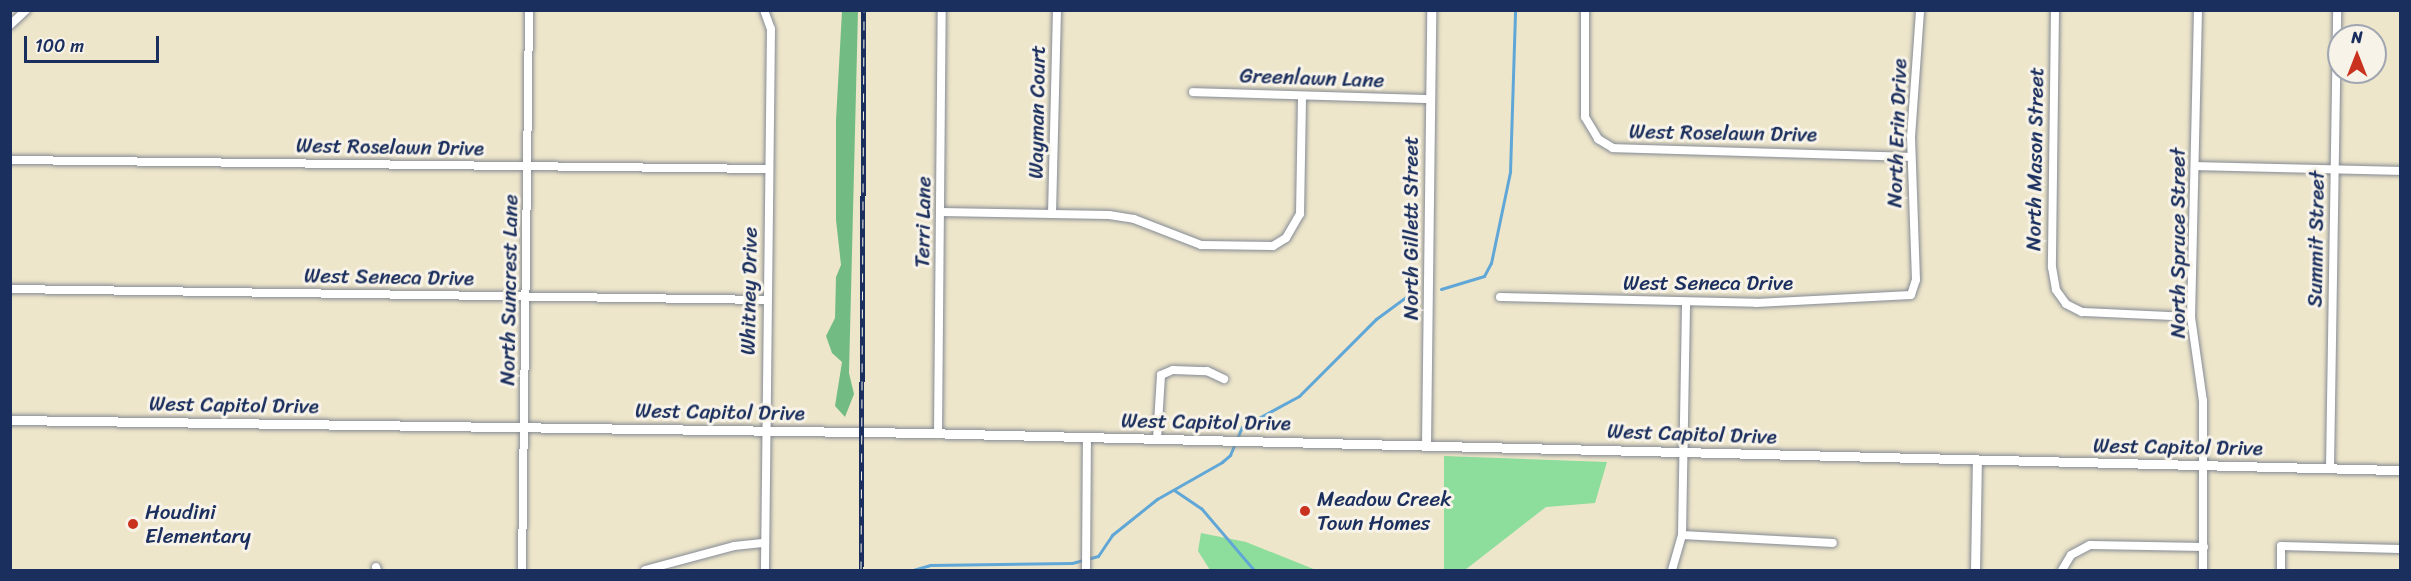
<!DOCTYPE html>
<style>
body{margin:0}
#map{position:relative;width:2411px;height:581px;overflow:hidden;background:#eee6ca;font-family:Sriracha,sans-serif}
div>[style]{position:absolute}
.green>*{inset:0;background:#8ddd9c}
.forest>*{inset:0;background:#72bc84}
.stream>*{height:3px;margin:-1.5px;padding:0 1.5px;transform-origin:1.5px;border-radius:1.5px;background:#60a7d7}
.roads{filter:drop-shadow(0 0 2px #848a94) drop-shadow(0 0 2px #848a94)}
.minor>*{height:8px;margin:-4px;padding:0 4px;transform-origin:4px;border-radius:4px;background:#fff}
.tertiary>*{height:9px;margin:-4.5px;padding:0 4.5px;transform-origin:4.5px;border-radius:4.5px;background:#fff}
.rail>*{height:5px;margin-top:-2.5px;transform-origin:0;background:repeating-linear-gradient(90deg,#f7f3e8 0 9px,#1b2f5e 0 18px);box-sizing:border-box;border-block:2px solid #1b2f5e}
.dots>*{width:16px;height:16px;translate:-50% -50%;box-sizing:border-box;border:3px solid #f7f3e8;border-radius:50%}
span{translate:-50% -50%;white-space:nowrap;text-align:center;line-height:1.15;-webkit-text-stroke:6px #f7f3e8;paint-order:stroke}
.street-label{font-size:21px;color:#1b2f5e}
.poi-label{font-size:21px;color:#1b2f5e}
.left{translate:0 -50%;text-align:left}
.frame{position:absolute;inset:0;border:12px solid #1b2f5e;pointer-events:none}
.north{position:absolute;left:2327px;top:24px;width:60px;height:60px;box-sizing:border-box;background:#f7f3e8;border:2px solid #9fa5b1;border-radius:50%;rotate:0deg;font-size:16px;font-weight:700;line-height:24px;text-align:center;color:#1b2f5e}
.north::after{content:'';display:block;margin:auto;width:21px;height:27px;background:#c8321e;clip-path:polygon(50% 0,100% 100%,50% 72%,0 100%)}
.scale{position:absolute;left:24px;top:36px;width:135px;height:27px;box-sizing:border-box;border:3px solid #1b2f5e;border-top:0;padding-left:8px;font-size:18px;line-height:21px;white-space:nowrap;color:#1b2f5e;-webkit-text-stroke:4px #f7f3e8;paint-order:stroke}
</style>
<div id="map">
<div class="green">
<div style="clip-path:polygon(1444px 456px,1607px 462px,1595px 503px,1546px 507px,1465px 570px,1444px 570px)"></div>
<div style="clip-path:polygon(1201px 533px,1246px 542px,1316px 570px,1210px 570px,1198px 551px)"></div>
</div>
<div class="forest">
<div style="clip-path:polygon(842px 11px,858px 11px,849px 373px,854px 394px,845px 417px,835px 406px,842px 362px,832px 353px,826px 336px,835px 318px,836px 277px,841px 265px,836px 220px,836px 120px)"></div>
</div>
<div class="stream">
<div style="left:1441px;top:289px;width:45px;rotate:-16.8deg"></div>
<div style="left:1484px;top:276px;width:15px;rotate:-62deg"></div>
<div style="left:1491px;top:263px;width:93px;rotate:-78.2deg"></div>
<div style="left:1510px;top:172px;width:162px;rotate:-88.2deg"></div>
<div style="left:1174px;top:490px;width:32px;rotate:34deg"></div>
<div style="left:1201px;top:508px;width:82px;rotate:49.5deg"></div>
<div style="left:913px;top:570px;width:18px;rotate:-16deg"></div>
<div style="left:930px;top:565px;width:142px;rotate:-0.8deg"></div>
<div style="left:1072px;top:563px;width:27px;rotate:-15deg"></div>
<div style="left:1098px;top:556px;width:25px;rotate:-56deg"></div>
<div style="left:1112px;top:535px;width:58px;rotate:-38.7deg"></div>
<div style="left:1157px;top:499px;width:75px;rotate:-29.6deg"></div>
<div style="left:1222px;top:462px;width:11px;rotate:-41deg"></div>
<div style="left:1230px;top:455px;width:30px;rotate:-67deg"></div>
<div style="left:1242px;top:427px;width:65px;rotate:-28.5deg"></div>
<div style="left:1299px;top:396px;width:109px;rotate:-45deg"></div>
<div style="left:1376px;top:319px;width:47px;rotate:-36.4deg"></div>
</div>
<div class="roads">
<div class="minor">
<div style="left:764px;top:10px;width:20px;rotate:70deg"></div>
<div style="left:771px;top:29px;width:541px;rotate:90.64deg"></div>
<div style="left:1585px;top:10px;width:107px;rotate:90deg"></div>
<div style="left:1585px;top:117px;width:26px;rotate:59deg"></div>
<div style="left:1598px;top:139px;width:17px;rotate:31deg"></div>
<div style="left:1613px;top:148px;width:297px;rotate:1.7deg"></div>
<div style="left:2055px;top:10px;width:257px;rotate:90.7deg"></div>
<div style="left:2052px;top:267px;width:23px;rotate:80deg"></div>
<div style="left:2056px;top:290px;width:17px;rotate:54deg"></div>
<div style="left:2066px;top:304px;width:18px;rotate:27deg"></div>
<div style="left:2082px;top:312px;width:109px;rotate:2.6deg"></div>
<div style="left:2198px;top:10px;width:307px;rotate:91.3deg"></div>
<div style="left:2191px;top:317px;width:85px;rotate:81.9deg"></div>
<div style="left:2203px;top:401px;width:169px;rotate:90deg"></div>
<div style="left:10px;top:25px;width:22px;rotate:-43deg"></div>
<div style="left:1193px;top:92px;width:237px;rotate:1.7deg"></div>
<div style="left:10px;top:160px;width:758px;rotate:0.68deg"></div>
<div style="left:2196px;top:166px;width:204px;rotate:1.4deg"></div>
<div style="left:941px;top:212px;width:168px;rotate:1deg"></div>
<div style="left:1109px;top:215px;width:25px;rotate:9deg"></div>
<div style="left:1134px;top:219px;width:72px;rotate:21.2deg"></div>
<div style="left:1201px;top:245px;width:72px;rotate:0.8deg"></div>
<div style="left:1273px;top:246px;width:15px;rotate:-32deg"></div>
<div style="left:1286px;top:238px;width:28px;rotate:-60deg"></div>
<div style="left:1300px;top:214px;width:118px;rotate:-89deg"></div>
<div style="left:1052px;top:214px;width:204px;rotate:-88.6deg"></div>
<div style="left:10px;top:289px;width:757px;rotate:0.83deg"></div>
<div style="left:1500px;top:297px;width:256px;rotate:1.3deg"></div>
<div style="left:1756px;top:303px;width:155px;rotate:-3deg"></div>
<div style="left:1911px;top:295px;width:16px;rotate:-72deg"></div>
<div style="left:1916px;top:280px;width:143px;rotate:-92deg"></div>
<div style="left:1911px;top:137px;width:127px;rotate:-85.9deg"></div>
<div style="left:938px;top:433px;width:423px;rotate:-89.5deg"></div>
<div style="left:1157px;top:439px;width:64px;rotate:-86.4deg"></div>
<div style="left:1161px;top:375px;width:13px;rotate:-23deg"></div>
<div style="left:1173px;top:370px;width:34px;rotate:2deg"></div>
<div style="left:1207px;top:371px;width:19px;rotate:25deg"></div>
<div style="left:2330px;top:468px;width:458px;rotate:-89.1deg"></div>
<div style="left:1682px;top:535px;width:151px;rotate:3deg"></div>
<div style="left:376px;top:567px;width:3px;rotate:72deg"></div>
<div style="left:522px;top:570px;width:560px;rotate:-89.28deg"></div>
<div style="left:645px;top:570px;width:92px;rotate:-15.1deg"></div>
<div style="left:734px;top:546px;width:31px;rotate:-6deg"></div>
<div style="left:1086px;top:570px;width:133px;rotate:-89.6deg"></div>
<div style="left:1672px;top:570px;width:36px;rotate:-74deg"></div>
<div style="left:1682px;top:535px;width:232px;rotate:-89deg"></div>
<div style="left:2062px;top:570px;width:17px;rotate:-59deg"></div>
<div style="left:2071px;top:555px;width:21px;rotate:-28deg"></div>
<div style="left:2090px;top:545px;width:114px;rotate:1deg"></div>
<div style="left:2281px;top:570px;width:24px;rotate:-90deg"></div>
<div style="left:2281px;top:546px;width:119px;rotate:1.4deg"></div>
</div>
<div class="tertiary">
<div style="left:10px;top:420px;width:914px;rotate:0.81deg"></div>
<div style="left:924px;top:433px;width:1476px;rotate:1.44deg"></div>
<div style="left:1426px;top:445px;width:435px;rotate:-89.3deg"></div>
<div style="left:1975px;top:570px;width:110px;rotate:-89deg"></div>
</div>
</div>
<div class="rail">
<div style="left:861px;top:570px;width:560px;rotate:-89.69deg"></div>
</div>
<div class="dots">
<div style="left:1305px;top:511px;background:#c8321e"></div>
<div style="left:133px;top:524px;background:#c8321e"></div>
</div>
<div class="street-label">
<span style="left:1312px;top:78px;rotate:2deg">Greenlawn Lane</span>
<span style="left:1037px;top:112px;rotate:-89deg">Wayman Court</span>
<span style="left:1723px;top:133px;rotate:1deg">West Roselawn Drive</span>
<span style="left:1897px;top:133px;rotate:-88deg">North Erin Drive</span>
<span style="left:390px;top:147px;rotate:1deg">West Roselawn Drive</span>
<span style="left:2035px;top:159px;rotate:-89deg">North Mason Street</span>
<span style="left:923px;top:222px;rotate:-89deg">Terri Lane</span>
<span style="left:1411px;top:228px;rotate:-90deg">North Gillett Street</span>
<span style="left:2316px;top:239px;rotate:-89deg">Summit Street</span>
<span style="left:2178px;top:243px;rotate:-90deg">North Spruce Street</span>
<span style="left:389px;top:277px;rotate:1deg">West Seneca Drive</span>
<span style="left:1708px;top:283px">West Seneca Drive</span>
<span style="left:509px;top:290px;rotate:-89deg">North Suncrest Lane</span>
<span style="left:749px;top:291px;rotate:-89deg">Whitney Drive</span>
<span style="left:234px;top:405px;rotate:1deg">West Capitol Drive</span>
<span style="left:720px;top:412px;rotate:1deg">West Capitol Drive</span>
<span style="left:1206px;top:422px;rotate:1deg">West Capitol Drive</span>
<span style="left:1692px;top:434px;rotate:2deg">West Capitol Drive</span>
<span style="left:2178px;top:447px;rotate:1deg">West Capitol Drive</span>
</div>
<div class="poi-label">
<span class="left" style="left:1317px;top:511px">Meadow Creek<br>Town Homes</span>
<span class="left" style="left:145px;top:524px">Houdini<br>Elementary</span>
</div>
<div class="frame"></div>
<div class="north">N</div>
<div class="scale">100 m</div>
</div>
